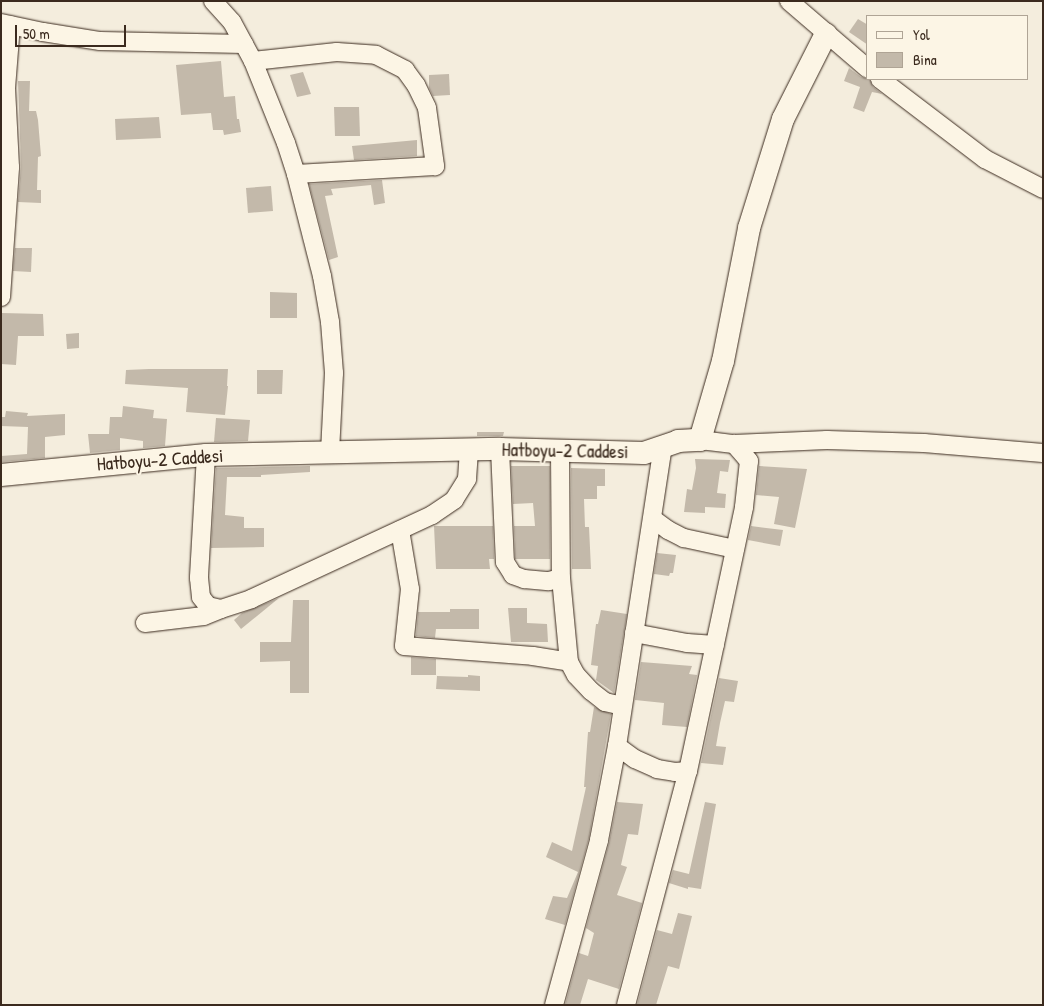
<!DOCTYPE html>
<style>
body{margin:0}
#map{position:relative;width:1044px;height:1006px;overflow:hidden;background:#f4eddd;font-family:"Patrick Hand",sans-serif}
div>[style]{position:absolute}
.building>*{inset:0;background:#c3b9aa}
.roads{filter:drop-shadow(0 0 1px #3b2a1e) drop-shadow(0 0 1px #3b2a1e)}
.minor>*{height:18px;margin:-9px;padding:0 9px;transform-origin:9px;border-radius:9px;background:#fcf5e5}
.major>*{height:22px;margin:-11px;padding:0 11px;transform-origin:11px;border-radius:11px;background:#fcf5e5}
span{translate:-50% -50%;white-space:nowrap;text-align:center;line-height:1.15;-webkit-text-stroke:4px #fcf5e5;paint-order:stroke}
.street-label{font-size:19px;color:#3b2a1e}
.frame{position:absolute;inset:0;border:2px solid #3b2a1e;pointer-events:none}
.legend{position:absolute;left:866px;top:15px;width:162px;height:65px;box-sizing:border-box;background:#fcf5e5;border:1px solid #afa495;margin:0;padding:6px 9px;list-style:none;font-size:15px;color:#3b2a1e}
.legend li{display:flex;align-items:center;gap:10px;height:25px}
.legend b{width:25px;border:1px solid #afa495}
.scale{position:absolute;left:15px;top:25px;width:111px;height:22px;box-sizing:border-box;border:2px solid #3b2a1e;border-top:0;padding-left:6px;font-size:15px;line-height:18px;white-space:nowrap;color:#3b2a1e;-webkit-text-stroke:4px #fcf5e5;paint-order:stroke}
</style>
<div id="map">
<div class="building">
<div style="clip-path:polygon(858px 19px,868px 25px,868px 45px,849px 32px)"></div>
<div style="clip-path:polygon(221px 61px,224px 97px,235px 96px,237px 119px,239px 119px,241px 132px,224px 135px,223px 130px,213px 130px,211px 113px,181px 115px,176px 65px)"></div>
<div style="clip-path:polygon(849px 68px,861px 77px,870px 80px,873px 87px,882px 94px,872px 92px,864px 112px,853px 108px,860px 87px,844px 81px)"></div>
<div style="clip-path:polygon(303px 72px,311px 94px,297px 97px,290px 75px)"></div>
<div style="clip-path:polygon(449px 74px,450px 95px,433px 96px,429px 88px,429px 75px)"></div>
<div style="clip-path:polygon(18px 81px,30px 81px,29px 111px,36px 111px,38px 120px,41px 156px,38px 157px,37px 190px,41px 190px,41px 203px,18px 202px,21px 167px)"></div>
<div style="clip-path:polygon(334px 107px,359px 107px,360px 136px,335px 136px)"></div>
<div style="clip-path:polygon(159px 117px,161px 138px,116px 140px,115px 119px)"></div>
<div style="clip-path:polygon(417px 140px,417px 156px,354px 160px,352px 146px)"></div>
<div style="clip-path:polygon(382px 180px,385px 203px,374px 205px,371px 185px,331px 189px,333px 195px,325px 196px,338px 257px,329px 260px,309px 184px)"></div>
<div style="clip-path:polygon(271px 186px,273px 211px,248px 213px,246px 188px)"></div>
<div style="clip-path:polygon(15px 248px,32px 248px,31px 272px,13px 271px)"></div>
<div style="clip-path:polygon(270px 292px,297px 293px,297px 318px,270px 318px)"></div>
<div style="clip-path:polygon(2px 313px,43px 314px,44px 336px,18px 336px,16px 365px,1px 364px)"></div>
<div style="clip-path:polygon(79px 333px,79px 348px,67px 349px,66px 334px)"></div>
<div style="clip-path:polygon(149px 369px,228px 369px,227px 386px,228px 386px,225px 415px,186px 412px,188px 388px,125px 384px,126px 370px)"></div>
<div style="clip-path:polygon(257px 370px,283px 370px,282px 394px,257px 394px)"></div>
<div style="clip-path:polygon(123px 406px,154px 410px,153px 418px,167px 419px,165px 446px,143px 448px,143px 441px,120px 438px,120px 450px,90px 453px,88px 434px,109px 434px,110px 417px,122px 417px)"></div>
<div style="clip-path:polygon(6px 411px,28px 413px,27px 416px,65px 414px,65px 435px,45px 437px,45px 458px,1px 462px,1px 456px,27px 454px,28px 427px,1px 426px,1px 417px,5px 417px)"></div>
<div style="clip-path:polygon(216px 418px,250px 420px,248px 441px,214px 442px)"></div>
<div style="clip-path:polygon(477px 432px,504px 432px,503px 436px,477px 436px)"></div>
<div style="clip-path:polygon(695px 459px,730px 460px,728px 472px,720px 471px,717px 493px,726px 494px,725px 508px,705px 507px,705px 513px,684px 512px,687px 489px,692px 490px,696px 468px)"></div>
<div style="clip-path:polygon(310px 466px,310px 472px,261px 475px,261px 477px,227px 477px,225px 515px,244px 517px,244px 528px,264px 528px,264px 547px,211px 548px,216px 468px)"></div>
<div style="clip-path:polygon(511px 466px,550px 466px,550px 559px,515px 559px,514px 526px,535px 526px,533px 503px,513px 504px)"></div>
<div style="clip-path:polygon(759px 466px,807px 469px,795px 528px,774px 524px,779px 497px,756px 495px)"></div>
<div style="clip-path:polygon(571px 468px,605px 469px,605px 486px,597px 486px,597px 499px,584px 499px,585px 527px,589px 527px,591px 569px,572px 569px)"></div>
<div style="clip-path:polygon(434px 526px,493px 526px,494px 559px,489px 559px,490px 569px,436px 569px)"></div>
<div style="clip-path:polygon(751px 526px,783px 530px,780px 546px,748px 540px)"></div>
<div style="clip-path:polygon(657px 553px,676px 555px,673px 573px,670px 573px,669px 576px,654px 574px)"></div>
<div style="clip-path:polygon(279px 598px,241px 629px,234px 620px,242px 613px)"></div>
<div style="clip-path:polygon(293px 600px,309px 600px,309px 693px,290px 693px,290px 661px,260px 662px,260px 642px,291px 642px)"></div>
<div style="clip-path:polygon(508px 608px,527px 608px,527px 623px,547px 624px,548px 642px,511px 642px)"></div>
<div style="clip-path:polygon(450px 609px,479px 609px,479px 629px,436px 629px,435px 638px,416px 636px,418px 612px,450px 612px)"></div>
<div style="clip-path:polygon(601px 610px,627px 614px,614px 693px,596px 680px,598px 666px,591px 665px,596px 624px,598px 624px)"></div>
<div style="clip-path:polygon(411px 657px,436px 659px,436px 675px,411px 675px)"></div>
<div style="clip-path:polygon(641px 662px,692px 666px,689px 674px,697px 675px,687px 727px,662px 725px,664px 703px,635px 700px)"></div>
<div style="clip-path:polygon(468px 675px,480px 676px,480px 691px,436px 689px,437px 676px,468px 677px)"></div>
<div style="clip-path:polygon(719px 678px,738px 681px,734px 702px,725px 701px,720px 723px,716px 746px,726px 747px,723px 765px,701px 763px)"></div>
<div style="clip-path:polygon(594px 707px,611px 714px,589px 838px,565px 925px,545px 919px,553px 896px,567px 898px,578px 872px,546px 857px,552px 842px,572px 851px,586px 787px,584px 787px,588px 732px,590px 732px)"></div>
<div style="clip-path:polygon(617px 802px,643px 804px,638px 835px,628px 834px,621px 865px,627px 867px,617px 895px,642px 903px,619px 989px,588px 979px,580px 1005px,565px 1005px,579px 953px,588px 956px,594px 933px,586px 928px,609px 843px)"></div>
<div style="clip-path:polygon(705px 802px,716px 804px,701px 889px,688px 887px,688px 889px,669px 883px,673px 870px,689px 874px)"></div>
<div style="clip-path:polygon(678px 913px,692px 916px,679px 969px,668px 966px,656px 1005px,637px 1005px,657px 930px,672px 934px)"></div>
</div>
<div class="roads">
<div class="minor">
<div style="left:213px;top:1px;width:28px;rotate:48deg"></div>
<div style="left:232px;top:22px;width:44px;rotate:61.7deg"></div>
<div style="left:253px;top:61px;width:88px;rotate:68.1deg"></div>
<div style="left:286px;top:143px;width:33px;rotate:72deg"></div>
<div style="left:296px;top:174px;width:105px;rotate:75.7deg"></div>
<div style="left:322px;top:276px;width:47px;rotate:80.1deg"></div>
<div style="left:330px;top:322px;width:51px;rotate:85.5deg"></div>
<div style="left:334px;top:373px;width:79px;rotate:92.9deg"></div>
<div style="left:789px;top:1px;width:104px;rotate:40.7deg"></div>
<div style="left:1px;top:23px;width:43px;rotate:12.1deg"></div>
<div style="left:43px;top:32px;width:58px;rotate:9deg"></div>
<div style="left:100px;top:41px;width:144px;rotate:1.2deg"></div>
<div style="left:253px;top:61px;width:84px;rotate:-6.1deg"></div>
<div style="left:337px;top:52px;width:39px;rotate:4deg"></div>
<div style="left:376px;top:55px;width:33px;rotate:27deg"></div>
<div style="left:405px;top:70px;width:19px;rotate:54deg"></div>
<div style="left:416px;top:85px;width:25px;rotate:64deg"></div>
<div style="left:427px;top:108px;width:59px;rotate:82.1deg"></div>
<div style="left:435px;top:166px;width:139px;rotate:176.7deg"></div>
<div style="left:880px;top:79px;width:132px;rotate:37.3deg"></div>
<div style="left:985px;top:159px;width:65px;rotate:27.3deg"></div>
<div style="left:1px;top:297px;width:130px;rotate:-86deg"></div>
<div style="left:10px;top:167px;width:79px;rotate:-92.9deg"></div>
<div style="left:6px;top:88px;width:63px;rotate:-85.5deg"></div>
<div style="left:700px;top:440px;width:34px;rotate:7deg"></div>
<div style="left:734px;top:444px;width:93px;rotate:-2.5deg"></div>
<div style="left:827px;top:440px;width:97px;rotate:1.8deg"></div>
<div style="left:924px;top:443px;width:119px;rotate:4.8deg"></div>
<div style="left:500px;top:449px;width:113px;rotate:87.5deg"></div>
<div style="left:505px;top:562px;width:15px;rotate:58deg"></div>
<div style="left:513px;top:575px;width:12px;rotate:20deg"></div>
<div style="left:524px;top:579px;width:25px;rotate:5deg"></div>
<div style="left:549px;top:581px;width:12px;rotate:-14deg"></div>
<div style="left:561px;top:578px;width:84px;rotate:84.6deg"></div>
<div style="left:569px;top:662px;width:15px;rotate:62deg"></div>
<div style="left:576px;top:675px;width:22px;rotate:47deg"></div>
<div style="left:591px;top:691px;width:18px;rotate:38deg"></div>
<div style="left:605px;top:702px;width:17px;rotate:13deg"></div>
<div style="left:560px;top:450px;width:128px;rotate:89.6deg"></div>
<div style="left:206px;top:455px;width:123px;rotate:93.3deg"></div>
<div style="left:199px;top:578px;width:19px;rotate:84deg"></div>
<div style="left:201px;top:597px;width:11px;rotate:52deg"></div>
<div style="left:208px;top:606px;width:13px;rotate:13deg"></div>
<div style="left:221px;top:609px;width:32px;rotate:-18deg"></div>
<div style="left:251px;top:599px;width:200px;rotate:-24.9deg"></div>
<div style="left:432px;top:515px;width:27px;rotate:-34deg"></div>
<div style="left:454px;top:500px;width:25px;rotate:-58deg"></div>
<div style="left:467px;top:479px;width:29px;rotate:-86deg"></div>
<div style="left:653px;top:519px;width:19px;rotate:36deg"></div>
<div style="left:668px;top:530px;width:18px;rotate:27deg"></div>
<div style="left:684px;top:538px;width:52px;rotate:12.2deg"></div>
<div style="left:400px;top:530px;width:60px;rotate:80.4deg"></div>
<div style="left:410px;top:589px;width:57px;rotate:96deg"></div>
<div style="left:404px;top:646px;width:129px;rotate:4.4deg"></div>
<div style="left:533px;top:656px;width:36px;rotate:9deg"></div>
<div style="left:145px;top:623px;width:59px;rotate:-6.8deg"></div>
<div style="left:204px;top:616px;width:18px;rotate:-22deg"></div>
<div style="left:634px;top:633px;width:54px;rotate:10.7deg"></div>
<div style="left:687px;top:643px;width:28px;rotate:4deg"></div>
<div style="left:617px;top:746px;width:22px;rotate:36deg"></div>
<div style="left:635px;top:759px;width:24px;rotate:24deg"></div>
<div style="left:657px;top:769px;width:18px;rotate:9deg"></div>
<div style="left:675px;top:772px;width:13px;rotate:-4deg"></div>
<div style="left:554px;top:1005px;width:171px;rotate:-74.7deg"></div>
<div style="left:599px;top:840px;width:96px;rotate:-79.2deg"></div>
<div style="left:617px;top:746px;width:304px;rotate:-81.3deg"></div>
<div style="left:626px;top:1005px;width:242px;rotate:-75.2deg"></div>
<div style="left:688px;top:771px;width:270px;rotate:-78deg"></div>
<div style="left:744px;top:507px;width:46px;rotate:-83.8deg"></div>
<div style="left:749px;top:461px;width:23px;rotate:-131deg"></div>
</div>
<div class="major">
<div style="left:1px;top:475px;width:206px;rotate:-5.6deg"></div>
<div style="left:206px;top:455px;width:294px;rotate:-1.2deg"></div>
<div style="left:500px;top:449px;width:144px;rotate:1.6deg"></div>
<div style="left:644px;top:453px;width:36px;rotate:-19deg"></div>
<div style="left:678px;top:441px;width:22px;rotate:-3deg"></div>
<div style="left:700px;top:440px;width:82px;rotate:-73.8deg"></div>
<div style="left:723px;top:361px;width:136px;rotate:-78.9deg"></div>
<div style="left:749px;top:228px;width:114px;rotate:-72.7deg"></div>
<div style="left:783px;top:119px;width:95px;rotate:-63.2deg"></div>
</div>
</div>
<div class="street-label">
<span style="left:565px;top:451px;rotate:1deg">Hatboyu-2 Caddesi</span>
<span style="left:160px;top:460px;rotate:-4deg">Hatboyu-2 Caddesi</span>
</div>
<div class="frame"></div>
<ul class="legend">
<li><b style="height:6px;background:#fcf5e5"></b>Yol</li>
<li><b style="height:14px;background:#c3b9aa"></b>Bina</li>
</ul>
<div class="scale">50 m</div>
</div>
